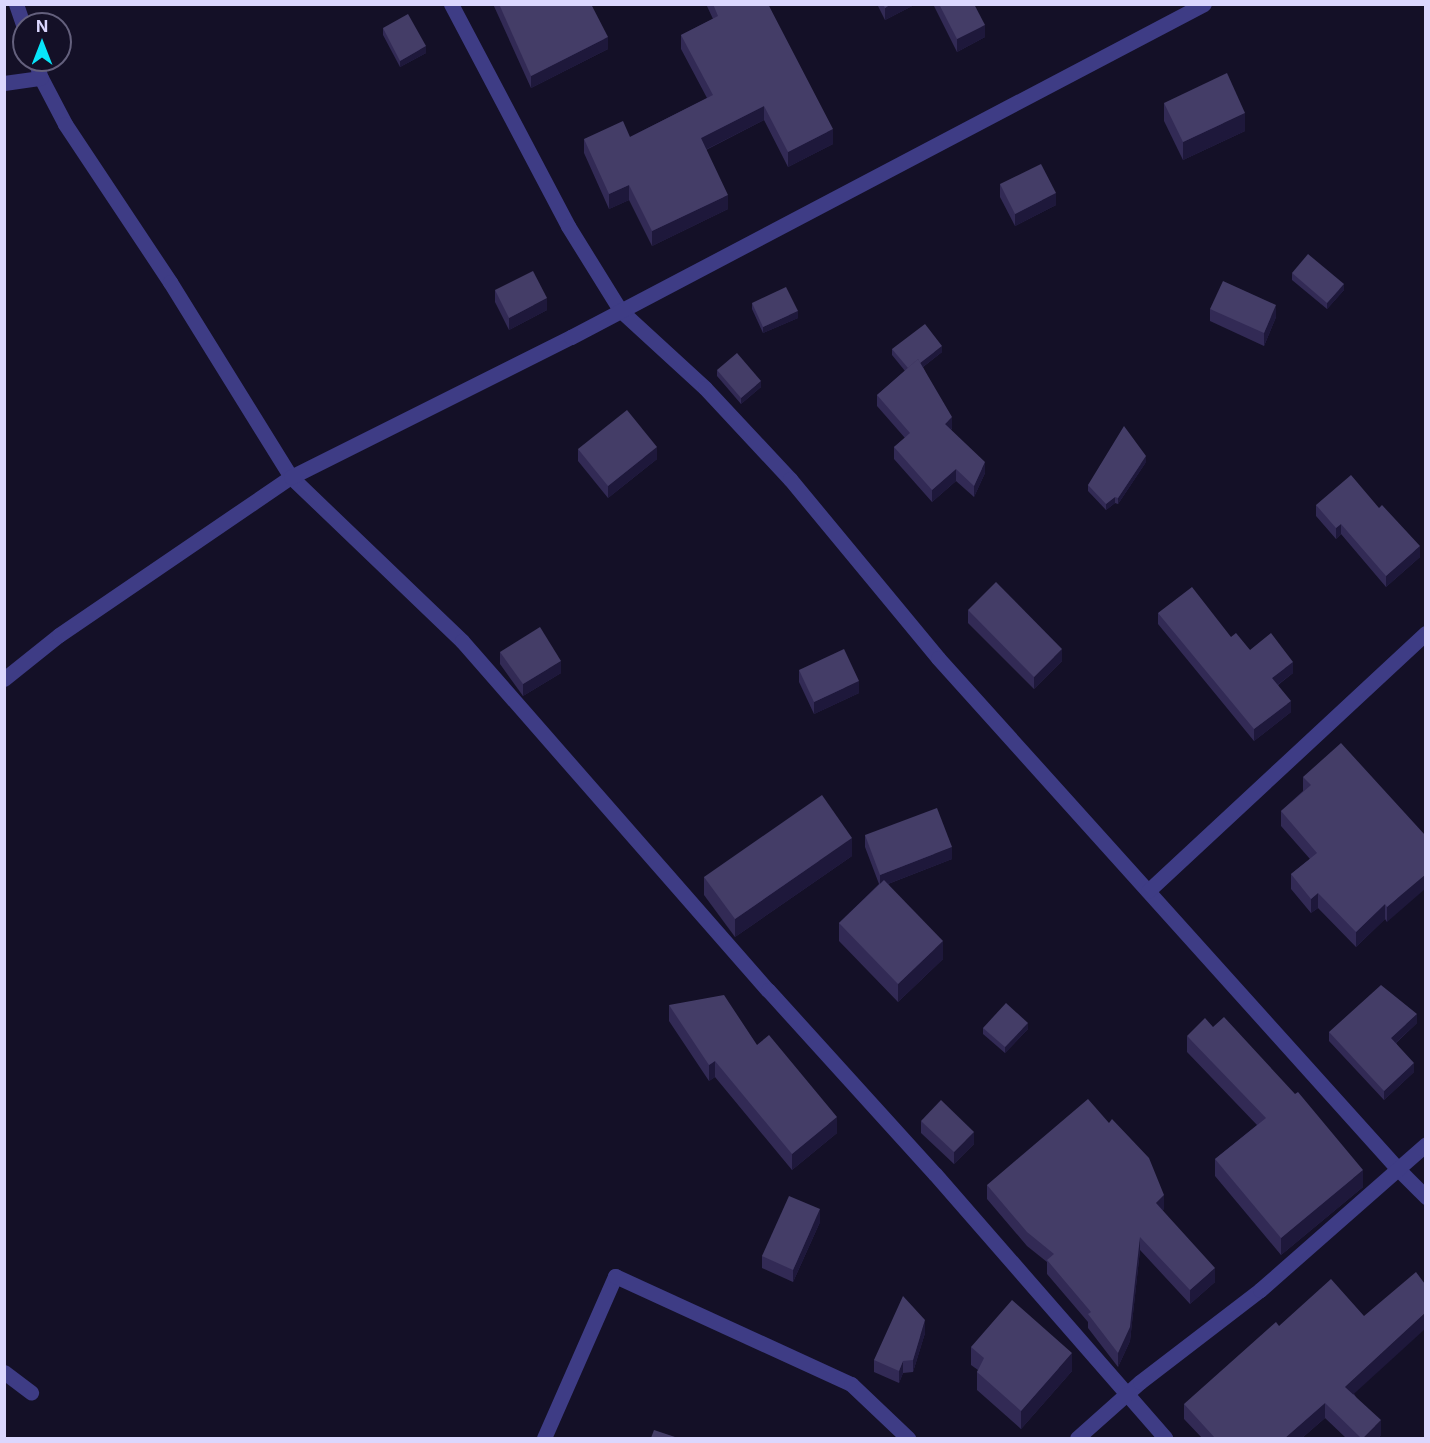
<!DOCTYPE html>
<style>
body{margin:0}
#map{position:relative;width:1430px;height:1443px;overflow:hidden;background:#141027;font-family:Inter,sans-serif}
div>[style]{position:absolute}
.street>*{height:15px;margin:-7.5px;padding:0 7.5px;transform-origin:7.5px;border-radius:7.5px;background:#3e3c85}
.wall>*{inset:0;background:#322a55}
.shaded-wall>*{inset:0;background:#1e183b}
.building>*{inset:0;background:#443d67}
span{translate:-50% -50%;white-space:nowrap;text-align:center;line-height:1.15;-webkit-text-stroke:4.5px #141027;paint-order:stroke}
.frame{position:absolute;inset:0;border:6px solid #dbd7fe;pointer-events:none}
.north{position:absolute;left:12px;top:12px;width:60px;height:60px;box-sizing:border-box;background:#141027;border:2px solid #64607d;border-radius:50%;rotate:0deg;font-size:16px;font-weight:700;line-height:24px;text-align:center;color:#dbd7fe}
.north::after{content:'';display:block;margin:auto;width:21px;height:27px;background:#08e5f9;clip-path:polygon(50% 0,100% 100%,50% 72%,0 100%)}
</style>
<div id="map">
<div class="street">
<div style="left:16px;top:4px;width:24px;rotate:71deg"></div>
<div style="left:451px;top:4px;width:251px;rotate:62.2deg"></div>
<div style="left:568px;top:226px;width:99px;rotate:58.2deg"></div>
<div style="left:620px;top:310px;width:115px;rotate:42.5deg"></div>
<div style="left:705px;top:388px;width:125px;rotate:47deg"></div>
<div style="left:790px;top:479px;width:232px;rotate:50.4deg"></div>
<div style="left:938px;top:658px;width:688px;rotate:48.01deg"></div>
<div style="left:1398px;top:1169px;width:40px;rotate:45deg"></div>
<div style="left:35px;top:60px;width:19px;rotate:72deg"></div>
<div style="left:41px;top:78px;width:52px;rotate:62.4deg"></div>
<div style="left:65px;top:124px;width:190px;rotate:56.4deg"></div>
<div style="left:170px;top:282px;width:229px;rotate:58.2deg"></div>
<div style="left:291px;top:477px;width:237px;rotate:43.8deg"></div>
<div style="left:462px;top:641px;width:464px;rotate:48.8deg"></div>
<div style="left:768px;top:990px;width:248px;rotate:47.8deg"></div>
<div style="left:935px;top:1174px;width:350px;rotate:48.9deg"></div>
<div style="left:4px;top:83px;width:37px;rotate:-8deg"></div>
<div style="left:4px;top:679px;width:70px;rotate:-38.7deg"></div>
<div style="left:59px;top:635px;width:281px;rotate:-34.3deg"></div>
<div style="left:291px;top:477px;width:313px;rotate:-26.6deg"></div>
<div style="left:571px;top:337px;width:715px;rotate:-27.75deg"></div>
<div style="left:1148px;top:891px;width:379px;rotate:-42.9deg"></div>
<div style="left:4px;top:1372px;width:34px;rotate:37deg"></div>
<div style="left:544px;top:1438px;width:177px;rotate:-66.3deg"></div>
<div style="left:615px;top:1276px;width:260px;rotate:24.6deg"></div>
<div style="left:851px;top:1384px;width:79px;rotate:43.5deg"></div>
<div style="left:1077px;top:1438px;width:84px;rotate:-41.6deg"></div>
<div style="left:1140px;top:1382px;width:151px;rotate:-37.5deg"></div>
<div style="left:1260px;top:1290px;width:221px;rotate:-41.3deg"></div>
</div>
<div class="wall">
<div style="clip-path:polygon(493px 4px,591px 4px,608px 49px,531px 88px)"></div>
<div style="clip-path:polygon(706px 4px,768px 4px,833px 144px,788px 167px,764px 120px,706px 150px,728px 209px,652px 246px,629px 200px,609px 209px,584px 153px,584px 139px,630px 137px,707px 98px,681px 49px,681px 35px,713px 19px)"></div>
<div style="clip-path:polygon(877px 4px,916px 4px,885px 20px)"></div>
<div style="clip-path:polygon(933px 4px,974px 4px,985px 37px,957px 52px)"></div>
<div style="clip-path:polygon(383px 28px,426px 53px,400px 67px,383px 35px)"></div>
<div style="clip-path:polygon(1164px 103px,1245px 131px,1183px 160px,1164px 121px)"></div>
<div style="clip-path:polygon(1000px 184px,1056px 205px,1015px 226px,1000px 197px)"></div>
<div style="clip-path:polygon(1292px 273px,1344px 290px,1327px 309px,1292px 280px)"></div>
<div style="clip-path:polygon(495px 290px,547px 310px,509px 330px,495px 302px)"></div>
<div style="clip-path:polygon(752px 303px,798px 318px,763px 333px,752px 309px)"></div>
<div style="clip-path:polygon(1210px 309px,1276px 317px,1264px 346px,1210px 321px)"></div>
<div style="clip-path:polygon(892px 349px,942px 352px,923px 367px,952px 428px,951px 430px,985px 473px,974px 497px,956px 481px,932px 502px,894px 459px,894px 447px,905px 438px,877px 406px,877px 395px,905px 371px,892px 355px)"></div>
<div style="clip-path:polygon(717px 370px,761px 387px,741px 404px,717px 376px)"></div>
<div style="clip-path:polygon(578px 449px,657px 459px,608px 498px,578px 461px)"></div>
<div style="clip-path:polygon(1146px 462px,1118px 504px,1115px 503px,1106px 510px,1088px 491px,1088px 485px)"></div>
<div style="clip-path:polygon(1316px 505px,1379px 508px,1420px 557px,1386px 587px,1341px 534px,1336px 539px,1316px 516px)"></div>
<div style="clip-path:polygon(968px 610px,1062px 661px,1034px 689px,968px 623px)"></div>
<div style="clip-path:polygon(1158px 613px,1231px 637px,1250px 650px,1293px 673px,1278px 685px,1291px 712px,1254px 741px,1158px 624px)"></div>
<div style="clip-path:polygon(500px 652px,561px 673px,523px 696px,500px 664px)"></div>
<div style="clip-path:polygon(799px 670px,859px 693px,814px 714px,799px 682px)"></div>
<div style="clip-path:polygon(1303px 777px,1425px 835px,1387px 922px,1385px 919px,1356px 947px,1318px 908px,1311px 913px,1291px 889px,1291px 874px,1310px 859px,1281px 826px,1281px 811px,1303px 791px)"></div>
<div style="clip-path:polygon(865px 835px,952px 859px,888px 884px,943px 959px,898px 1002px,839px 941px,839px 923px,879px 884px,865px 847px)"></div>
<div style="clip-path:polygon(852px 856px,735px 937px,704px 895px,704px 877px)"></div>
<div style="clip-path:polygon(669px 1005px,757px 1045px,837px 1133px,792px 1170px,715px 1077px,709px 1081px,669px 1021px)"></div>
<div style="clip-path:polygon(1417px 1023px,1396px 1043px,1414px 1072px,1384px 1100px,1329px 1041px,1329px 1032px)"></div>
<div style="clip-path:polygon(983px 1028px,1028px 1029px,1005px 1053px,983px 1034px)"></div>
<div style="clip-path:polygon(1187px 1036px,1363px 1187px,1281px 1255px,1215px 1176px,1215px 1159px,1257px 1125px,1187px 1052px)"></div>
<div style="clip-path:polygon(921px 1121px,974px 1144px,954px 1164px,921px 1133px)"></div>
<div style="clip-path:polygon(987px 1185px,1164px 1209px,1162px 1210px,1215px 1282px,1190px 1304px,1140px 1250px,1130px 1341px,1118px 1367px,1088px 1328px,1088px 1322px,1047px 1274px,1047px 1262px,1027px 1246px,987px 1199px)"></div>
<div style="clip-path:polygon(820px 1222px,793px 1282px,762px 1268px,762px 1256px)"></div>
<div style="clip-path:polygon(925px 1333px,913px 1372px,903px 1373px,899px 1383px,874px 1372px,874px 1360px)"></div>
<div style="clip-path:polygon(971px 1347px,1072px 1371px,1021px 1429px,977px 1390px,977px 1372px,978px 1370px,971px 1365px)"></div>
<div style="clip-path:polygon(1354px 1394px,1381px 1435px,1378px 1438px,1346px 1438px,1325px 1418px,1302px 1438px,1202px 1438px,1184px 1419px,1184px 1404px)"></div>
</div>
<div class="shaded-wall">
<div style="clip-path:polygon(891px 4px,916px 4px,885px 20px,885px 8px)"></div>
<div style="clip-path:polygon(985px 25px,985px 37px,957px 52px,957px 39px)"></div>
<div style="clip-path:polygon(608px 37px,608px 49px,531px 88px,531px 76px)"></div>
<div style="clip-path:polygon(426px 46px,426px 53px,400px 67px,400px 61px)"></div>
<div style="clip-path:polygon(764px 106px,764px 120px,701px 152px,701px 138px)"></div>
<div style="clip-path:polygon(1245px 113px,1245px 131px,1183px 160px,1183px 142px)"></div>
<div style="clip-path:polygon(833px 129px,833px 144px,788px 167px,788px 152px)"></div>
<div style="clip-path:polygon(629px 185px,629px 200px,609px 209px,609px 194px)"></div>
<div style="clip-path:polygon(1056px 193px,1056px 205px,1015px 226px,1015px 214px)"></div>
<div style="clip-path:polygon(728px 195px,728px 209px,652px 246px,652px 231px)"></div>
<div style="clip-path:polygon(1344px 284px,1344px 290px,1327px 309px,1327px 303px)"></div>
<div style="clip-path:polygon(547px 298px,547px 310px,509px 330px,509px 318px)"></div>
<div style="clip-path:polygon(1276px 305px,1276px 317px,1264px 346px,1264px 333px)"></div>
<div style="clip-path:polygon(798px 311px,798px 318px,763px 333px,763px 327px)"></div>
<div style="clip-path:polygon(942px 346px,942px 352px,910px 377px,910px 371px)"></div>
<div style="clip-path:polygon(761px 381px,761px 387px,741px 404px,741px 398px)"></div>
<div style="clip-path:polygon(952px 417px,952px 428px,945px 436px,945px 424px)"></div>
<div style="clip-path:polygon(657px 447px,657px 459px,608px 498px,608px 486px)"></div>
<div style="clip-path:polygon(1146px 456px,1146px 462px,1118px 504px,1118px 498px)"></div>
<div style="clip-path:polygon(985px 462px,985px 473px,974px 497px,974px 486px)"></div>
<div style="clip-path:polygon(956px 469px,956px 481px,932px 502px,932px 490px)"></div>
<div style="clip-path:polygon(1115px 497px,1115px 503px,1106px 510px,1106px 504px)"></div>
<div style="clip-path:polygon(1341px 524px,1341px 534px,1336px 539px,1336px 528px)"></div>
<div style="clip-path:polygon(1420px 546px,1420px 557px,1386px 587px,1386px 576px)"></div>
<div style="clip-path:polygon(1062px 649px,1062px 661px,1034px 689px,1034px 677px)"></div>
<div style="clip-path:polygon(561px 661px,561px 673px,523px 696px,523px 684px)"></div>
<div style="clip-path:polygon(1293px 662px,1293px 673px,1272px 689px,1272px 678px)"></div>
<div style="clip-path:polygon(859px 681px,859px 693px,814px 714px,814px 702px)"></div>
<div style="clip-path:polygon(1291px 701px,1291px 712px,1254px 741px,1254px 729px)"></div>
<div style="clip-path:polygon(852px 838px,852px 856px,735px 937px,735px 919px)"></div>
<div style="clip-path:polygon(952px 847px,952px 859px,880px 887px,880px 875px)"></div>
<div style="clip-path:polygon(1425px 875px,1425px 889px,1387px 922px,1387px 907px)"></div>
<div style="clip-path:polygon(1318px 893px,1318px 908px,1311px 913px,1311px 899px)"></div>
<div style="clip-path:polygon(1385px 904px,1385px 919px,1356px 947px,1356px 932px)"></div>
<div style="clip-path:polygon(943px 941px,943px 959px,898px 1002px,898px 984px)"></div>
<div style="clip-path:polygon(1417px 1014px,1417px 1023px,1391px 1047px,1391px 1038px)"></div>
<div style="clip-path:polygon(1028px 1023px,1028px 1029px,1005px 1053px,1005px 1047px)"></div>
<div style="clip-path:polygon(715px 1061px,715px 1077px,709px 1081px,709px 1065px)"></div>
<div style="clip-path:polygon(1414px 1063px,1414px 1072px,1384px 1100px,1384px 1091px)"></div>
<div style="clip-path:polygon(837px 1117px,837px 1133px,792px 1170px,792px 1154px)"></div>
<div style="clip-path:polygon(974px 1132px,974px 1144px,954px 1164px,954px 1152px)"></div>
<div style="clip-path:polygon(1363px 1170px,1363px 1187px,1281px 1255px,1281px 1238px)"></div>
<div style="clip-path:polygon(1164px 1195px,1164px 1209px,1156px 1217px,1156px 1203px)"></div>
<div style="clip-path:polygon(820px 1209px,820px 1222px,793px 1282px,793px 1270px)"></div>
<div style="clip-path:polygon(1140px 1237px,1140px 1250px,1130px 1341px,1118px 1367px,1118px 1353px)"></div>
<div style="clip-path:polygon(1215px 1268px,1215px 1282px,1190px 1304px,1190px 1290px)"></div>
<div style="clip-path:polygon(1425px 1313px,1425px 1329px,1345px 1402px,1345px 1387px)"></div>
<div style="clip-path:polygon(925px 1320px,925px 1333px,913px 1372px,913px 1360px)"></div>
<div style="clip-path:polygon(1072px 1353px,1072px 1371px,1021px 1429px,1021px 1411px)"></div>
<div style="clip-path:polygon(903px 1361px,903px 1373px,899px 1383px,899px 1371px)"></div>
<div style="clip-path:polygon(1325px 1403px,1325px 1418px,1302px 1438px,1285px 1438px)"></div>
<div style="clip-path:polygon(1381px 1420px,1381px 1435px,1378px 1438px,1363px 1438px)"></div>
</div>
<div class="building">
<div style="clip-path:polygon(499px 4px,591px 4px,608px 37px,531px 76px)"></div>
<div style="clip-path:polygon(713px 4px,768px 4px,833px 129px,788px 152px,764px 106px,701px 138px,728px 195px,652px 231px,629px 185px,609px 194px,584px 139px,623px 121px,630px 137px,713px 95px,681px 35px,718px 16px)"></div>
<div style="clip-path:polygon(883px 4px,891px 4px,885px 8px)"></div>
<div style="clip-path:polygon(939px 4px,974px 4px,985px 25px,957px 39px)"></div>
<div style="clip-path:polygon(408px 14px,426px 46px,400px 61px,383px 28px)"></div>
<div style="clip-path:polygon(1227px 73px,1245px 113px,1183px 142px,1164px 103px)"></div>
<div style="clip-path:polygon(1041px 164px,1056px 193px,1015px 214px,1000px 184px)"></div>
<div style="clip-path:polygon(1308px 254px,1344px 284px,1327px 303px,1292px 273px)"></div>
<div style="clip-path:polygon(533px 271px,547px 298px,509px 318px,495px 290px)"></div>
<div style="clip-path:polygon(1223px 281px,1276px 305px,1264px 333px,1210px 309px)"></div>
<div style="clip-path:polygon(786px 287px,798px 311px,763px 327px,752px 303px)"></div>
<div style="clip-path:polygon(925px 324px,942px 346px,920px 363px,918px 359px,908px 368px,892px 349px)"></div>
<div style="clip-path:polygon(737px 353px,761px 381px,741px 398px,717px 370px)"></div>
<div style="clip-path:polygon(918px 359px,952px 417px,945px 424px,985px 462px,974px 486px,956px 469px,932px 490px,894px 447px,910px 433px,877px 395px)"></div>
<div style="clip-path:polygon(627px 410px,657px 447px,608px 486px,578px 449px)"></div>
<div style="clip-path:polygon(1124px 426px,1146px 456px,1118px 498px,1115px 497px,1106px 504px,1088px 485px)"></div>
<div style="clip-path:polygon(1351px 475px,1379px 508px,1382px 505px,1420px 546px,1386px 576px,1341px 524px,1336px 528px,1316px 505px)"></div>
<div style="clip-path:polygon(996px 582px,1062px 649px,1034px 677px,968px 610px)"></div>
<div style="clip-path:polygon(1192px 587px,1231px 637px,1236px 633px,1250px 650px,1271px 633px,1293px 662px,1272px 678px,1291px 701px,1254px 729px,1158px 613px)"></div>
<div style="clip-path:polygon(540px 627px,561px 661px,523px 684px,500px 652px)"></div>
<div style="clip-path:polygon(844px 649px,859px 681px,814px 702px,799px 670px)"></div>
<div style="clip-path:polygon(1341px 743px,1425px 835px,1425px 875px,1387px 907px,1385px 904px,1356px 932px,1318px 893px,1311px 899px,1291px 874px,1317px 853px,1281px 811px,1311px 785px,1303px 777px)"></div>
<div style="clip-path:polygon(822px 795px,852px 838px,735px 919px,704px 877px)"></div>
<div style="clip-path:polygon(937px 808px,952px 847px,880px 875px,865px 835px)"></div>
<div style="clip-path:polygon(884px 880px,943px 941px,898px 984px,839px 923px)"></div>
<div style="clip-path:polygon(1381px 985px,1417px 1014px,1391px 1038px,1414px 1063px,1384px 1091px,1329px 1032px)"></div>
<div style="clip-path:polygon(724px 995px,757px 1045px,769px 1035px,837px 1117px,792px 1154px,715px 1061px,709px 1065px,669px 1005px)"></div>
<div style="clip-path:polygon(1006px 1003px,1028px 1023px,1005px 1047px,983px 1028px)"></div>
<div style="clip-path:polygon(1224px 1017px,1295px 1094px,1298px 1092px,1363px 1170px,1281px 1238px,1215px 1159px,1266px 1118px,1187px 1036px,1205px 1018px,1213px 1027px)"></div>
<div style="clip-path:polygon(1088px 1099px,1109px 1123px,1112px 1119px,1149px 1158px,1164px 1195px,1156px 1203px,1215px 1268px,1190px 1290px,1140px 1237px,1130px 1327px,1118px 1353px,1088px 1314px,1091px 1312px,1047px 1260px,1054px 1254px,1027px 1232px,987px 1185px)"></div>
<div style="clip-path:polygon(941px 1100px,974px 1132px,954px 1152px,921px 1121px)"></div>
<div style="clip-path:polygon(789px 1196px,820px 1209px,793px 1270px,762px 1256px)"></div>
<div style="clip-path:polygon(1416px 1272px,1425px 1284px,1425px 1313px,1345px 1387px,1381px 1420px,1363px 1438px,1361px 1438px,1325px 1403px,1285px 1438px,1215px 1438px,1184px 1404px,1276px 1322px,1279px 1326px,1331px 1279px,1364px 1316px)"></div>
<div style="clip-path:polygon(903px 1296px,925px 1320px,913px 1360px,903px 1361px,899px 1371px,874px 1360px)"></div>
<div style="clip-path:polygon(1012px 1300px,1072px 1353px,1021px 1411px,977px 1372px,984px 1358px,971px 1347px)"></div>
<div style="clip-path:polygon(654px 1430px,678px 1438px,651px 1438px)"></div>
</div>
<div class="frame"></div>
<div class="north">N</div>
</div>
